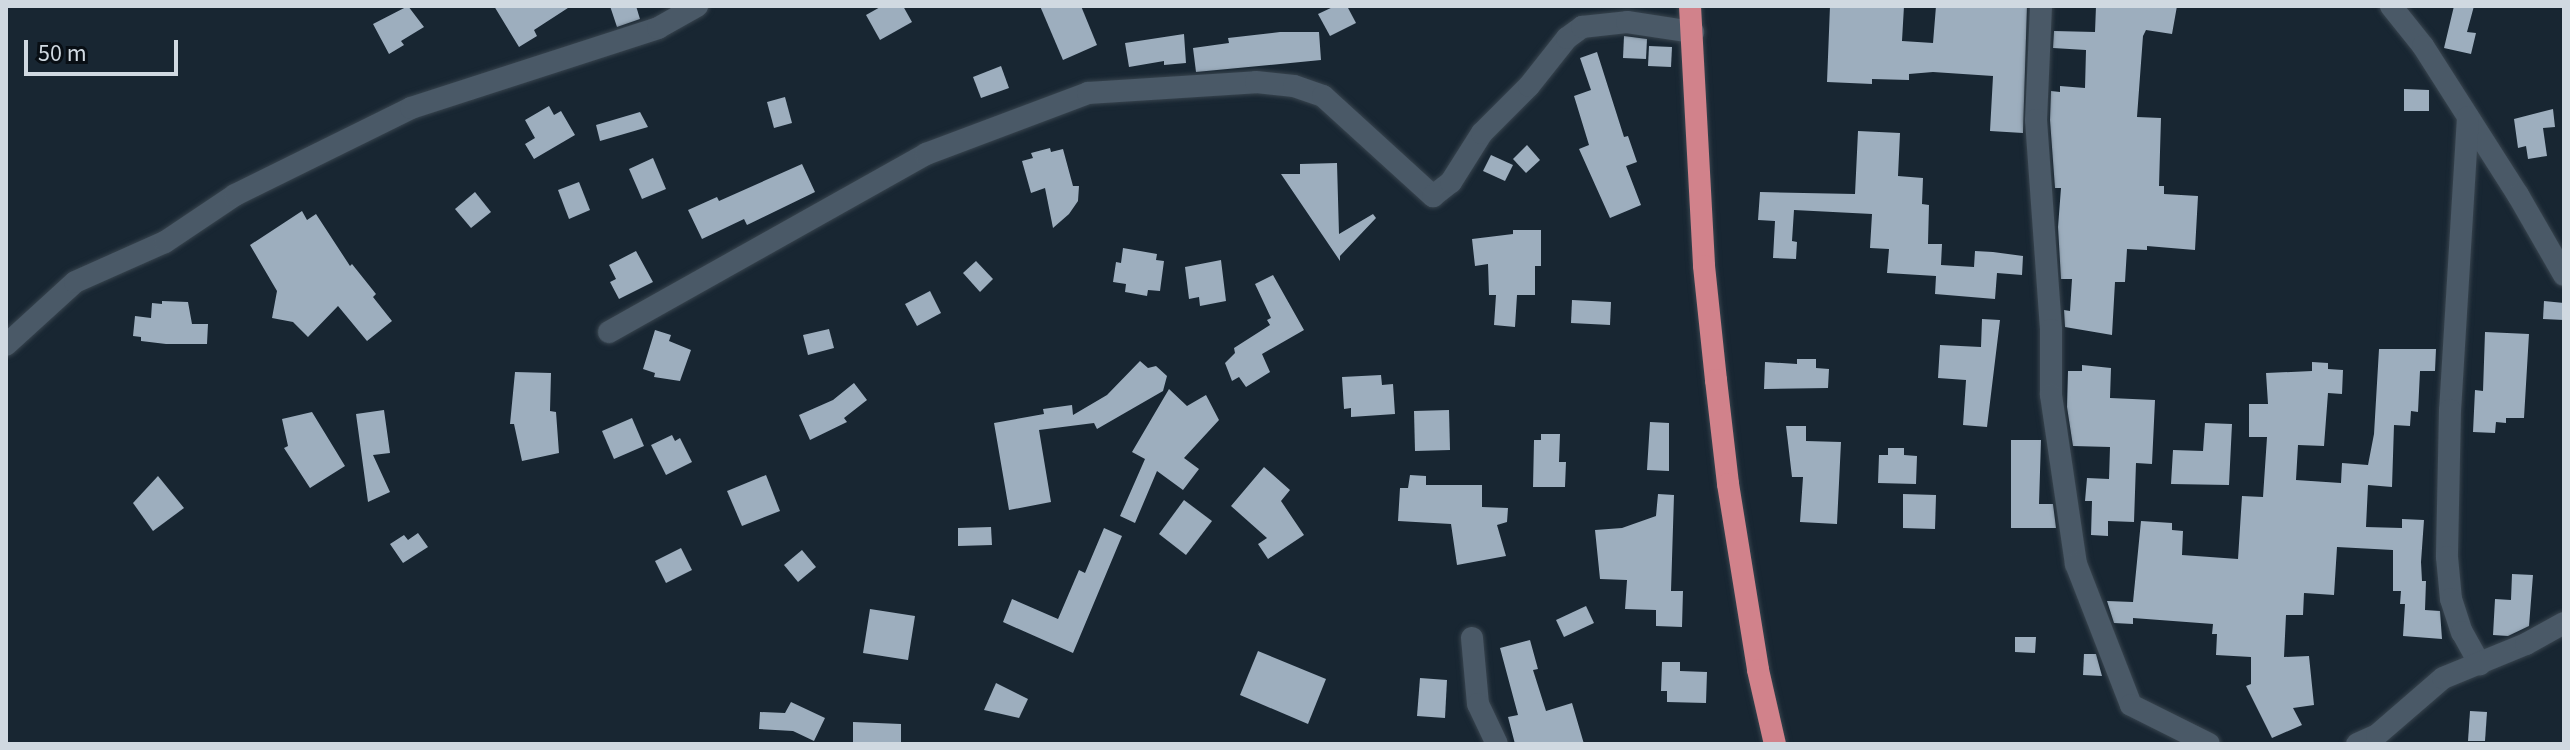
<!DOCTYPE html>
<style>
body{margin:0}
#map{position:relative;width:2570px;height:750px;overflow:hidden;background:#182632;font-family:"Source Sans 3",sans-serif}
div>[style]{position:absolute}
.building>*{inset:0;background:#9daebe}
.roads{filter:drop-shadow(0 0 2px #38444e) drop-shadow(0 0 2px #38444e)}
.minor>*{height:22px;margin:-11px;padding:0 11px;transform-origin:11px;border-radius:11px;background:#4a5967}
.trunk>*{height:22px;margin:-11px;padding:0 11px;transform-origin:11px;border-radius:11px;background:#d1828b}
span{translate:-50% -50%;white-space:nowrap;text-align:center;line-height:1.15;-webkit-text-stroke:8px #080e14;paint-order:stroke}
.frame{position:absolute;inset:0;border:8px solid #d0d9e1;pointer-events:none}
.scale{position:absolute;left:24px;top:40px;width:154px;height:36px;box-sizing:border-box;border:4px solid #d0d9e1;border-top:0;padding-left:10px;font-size:24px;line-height:28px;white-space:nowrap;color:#d0d9e1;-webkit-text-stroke:6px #080e14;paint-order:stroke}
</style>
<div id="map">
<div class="building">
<div style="clip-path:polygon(408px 6px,424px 27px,401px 41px,404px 45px,389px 54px,373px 24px)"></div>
<div style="clip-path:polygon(494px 6px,571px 6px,534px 30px,537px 36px,519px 47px)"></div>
<div style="clip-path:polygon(610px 6px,636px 6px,640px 19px,617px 27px)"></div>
<div style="clip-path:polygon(882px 6px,903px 6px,912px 22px,880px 40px,866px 15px)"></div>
<div style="clip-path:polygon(1040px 6px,1081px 6px,1097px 45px,1063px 60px)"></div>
<div style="clip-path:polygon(1335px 6px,1347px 6px,1356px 23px,1330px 36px,1318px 14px)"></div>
<div style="clip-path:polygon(1830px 6px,1904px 6px,1902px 41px,1933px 43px,1936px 6px,2027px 6px,2023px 133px,1990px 131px,1993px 76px,1933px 72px,1909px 74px,1909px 80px,1872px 79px,1872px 84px,1827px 82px)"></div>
<div style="clip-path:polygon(2096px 6px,2177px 6px,2172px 34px,2146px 30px,2143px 36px,2137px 117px,2161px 118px,2159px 186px,2164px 186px,2164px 194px,2198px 196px,2195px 250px,2147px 246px,2147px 250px,2127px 249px,2125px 282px,2115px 282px,2112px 335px,2065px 327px,2064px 310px,2070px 311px,2072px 279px,2061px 279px,2058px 227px,2061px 188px,2055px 188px,2050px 120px,2051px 91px,2060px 92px,2060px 86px,2085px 88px,2086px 50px,2053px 48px,2054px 31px,2095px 32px)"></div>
<div style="clip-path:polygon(2454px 6px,2474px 6px,2467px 32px,2476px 33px,2471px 54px,2444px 48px)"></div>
<div style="clip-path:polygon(1280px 32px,1319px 32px,1321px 60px,1196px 72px,1193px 48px,1229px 43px,1228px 38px)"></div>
<div style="clip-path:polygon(1184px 34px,1186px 63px,1164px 65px,1164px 61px,1129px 67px,1125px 43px)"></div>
<div style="clip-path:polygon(1624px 36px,1647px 39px,1646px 59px,1623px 58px)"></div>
<div style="clip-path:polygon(1649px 46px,1672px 47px,1671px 67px,1648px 66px)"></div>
<div style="clip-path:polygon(1597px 52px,1624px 137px,1628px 136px,1637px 162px,1626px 166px,1641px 205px,1610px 218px,1579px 149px,1589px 145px,1574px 96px,1591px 90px,1580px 58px)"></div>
<div style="clip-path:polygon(1001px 66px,1009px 88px,981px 98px,973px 77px)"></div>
<div style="clip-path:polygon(2404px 89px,2429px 90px,2429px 111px,2404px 111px)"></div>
<div style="clip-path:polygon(785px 97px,792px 123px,774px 128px,767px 102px)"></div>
<div style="clip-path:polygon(549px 106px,554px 115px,561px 111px,575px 135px,534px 159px,525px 144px,535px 138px,525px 120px)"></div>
<div style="clip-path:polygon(2553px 109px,2555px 127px,2543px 128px,2547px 156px,2528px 159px,2526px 146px,2518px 148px,2514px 119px)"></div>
<div style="clip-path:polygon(640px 112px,648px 127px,600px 141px,596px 125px)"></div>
<div style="clip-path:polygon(1858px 131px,1900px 133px,1898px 176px,1923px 178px,1922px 204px,1929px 205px,1928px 244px,1942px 244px,1941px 265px,1974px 267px,1975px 251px,1993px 252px,2023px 256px,2022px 275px,1997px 273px,1995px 299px,1935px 294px,1936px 276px,1887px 273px,1889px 249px,1870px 248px,1872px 214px,1794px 210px,1792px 241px,1797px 242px,1796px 259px,1773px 258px,1775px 221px,1758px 220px,1760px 192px,1855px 194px)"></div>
<div style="clip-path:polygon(1527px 145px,1540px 160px,1526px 173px,1513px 159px)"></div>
<div style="clip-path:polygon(1050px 148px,1051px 152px,1063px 149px,1073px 186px,1079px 186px,1078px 201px,1069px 214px,1053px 228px,1045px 188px,1031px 193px,1022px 161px,1033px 158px,1031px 153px)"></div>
<div style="clip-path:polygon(1491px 155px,1513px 165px,1505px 181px,1483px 171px)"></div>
<div style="clip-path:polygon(653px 158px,666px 189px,642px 199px,629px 169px)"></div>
<div style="clip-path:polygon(1337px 163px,1339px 234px,1373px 214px,1376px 218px,1340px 256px,1340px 261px,1281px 174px,1300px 174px,1300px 164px)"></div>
<div style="clip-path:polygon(802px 164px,815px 192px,747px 225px,744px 219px,702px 239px,688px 210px,717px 197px,719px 201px)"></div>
<div style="clip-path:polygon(579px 182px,590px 210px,569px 219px,558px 190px)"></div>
<div style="clip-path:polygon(475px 192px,491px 212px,471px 228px,455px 209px)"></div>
<div style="clip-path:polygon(302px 211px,307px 220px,316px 214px,350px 266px,352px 264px,376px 294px,373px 297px,392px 321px,367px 341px,338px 306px,308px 337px,293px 322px,272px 318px,277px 291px,250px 245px)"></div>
<div style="clip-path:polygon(1513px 230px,1541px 230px,1541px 266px,1535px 266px,1535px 295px,1517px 295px,1515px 327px,1494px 325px,1496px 295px,1489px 295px,1488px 264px,1475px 266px,1472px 239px,1513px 234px)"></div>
<div style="clip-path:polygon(1123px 248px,1157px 254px,1156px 260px,1164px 261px,1160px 291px,1148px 290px,1147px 296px,1125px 292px,1126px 284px,1113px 282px,1116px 262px,1121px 263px)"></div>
<div style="clip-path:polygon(636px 251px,653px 282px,619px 299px,610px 282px,616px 279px,609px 265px)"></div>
<div style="clip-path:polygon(1221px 260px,1226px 301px,1200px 306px,1199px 297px,1189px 299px,1185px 267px)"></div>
<div style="clip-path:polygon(976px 261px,993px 279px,980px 292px,963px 273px)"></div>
<div style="clip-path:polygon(1273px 275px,1304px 330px,1262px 354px,1270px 372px,1246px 387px,1239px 377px,1232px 381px,1225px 363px,1235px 353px,1234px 348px,1270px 325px,1267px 320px,1271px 318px,1255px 284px)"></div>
<div style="clip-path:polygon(930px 291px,941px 313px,917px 326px,905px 304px)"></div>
<div style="clip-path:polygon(1572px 300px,1611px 302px,1610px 325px,1571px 323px)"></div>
<div style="clip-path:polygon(162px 301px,188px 302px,192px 324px,208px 324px,207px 344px,166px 344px,141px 341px,141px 337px,133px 336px,135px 316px,151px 318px,152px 303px,162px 304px)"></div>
<div style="clip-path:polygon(2544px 301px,2564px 303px,2564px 320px,2543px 319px)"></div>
<div style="clip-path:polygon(1982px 319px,2000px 320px,1987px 427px,1963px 425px,1966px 380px,1938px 378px,1940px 345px,1981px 347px)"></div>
<div style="clip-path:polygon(829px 329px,834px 348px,808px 355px,803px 335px)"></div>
<div style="clip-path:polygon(655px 330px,671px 335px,669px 341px,691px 350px,680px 381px,654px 377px,655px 373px,643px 369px)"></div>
<div style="clip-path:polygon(2485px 332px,2529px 334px,2524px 418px,2506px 418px,2506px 423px,2496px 422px,2495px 433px,2473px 432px,2475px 390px,2483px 391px)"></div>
<div style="clip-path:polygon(2379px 349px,2436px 349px,2435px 371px,2420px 371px,2418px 412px,2411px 411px,2410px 426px,2394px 425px,2392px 487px,2368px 485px,2366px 527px,2402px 528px,2402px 519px,2424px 520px,2421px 562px,2422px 581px,2426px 581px,2425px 610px,2440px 611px,2442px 639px,2403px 636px,2405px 604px,2400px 604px,2401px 591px,2393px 591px,2393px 550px,2337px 547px,2334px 595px,2304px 593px,2303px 615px,2286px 615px,2284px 657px,2309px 656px,2314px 705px,2293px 708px,2302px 725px,2272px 738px,2246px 686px,2251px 684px,2251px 657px,2216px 655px,2217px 634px,2212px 634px,2213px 624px,2133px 618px,2133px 624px,2114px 623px,2107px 601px,2133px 602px,2141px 521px,2172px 523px,2172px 530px,2183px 531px,2182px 555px,2238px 559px,2242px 496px,2263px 497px,2267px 437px,2249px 437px,2249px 404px,2268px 404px,2266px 373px,2312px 371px,2312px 362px,2328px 363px,2328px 369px,2343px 370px,2342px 394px,2328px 393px,2324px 446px,2298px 445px,2296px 480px,2341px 483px,2342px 463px,2368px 465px,2374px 434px)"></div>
<div style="clip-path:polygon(1797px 359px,1816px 359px,1816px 368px,1829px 369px,1828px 388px,1764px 389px,1765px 362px,1797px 364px)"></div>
<div style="clip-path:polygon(1140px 361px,1148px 368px,1156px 366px,1167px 376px,1163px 391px,1097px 429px,1094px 423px,1039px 430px,1051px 502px,1009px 510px,994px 423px,1044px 414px,1043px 409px,1072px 405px,1073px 415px,1107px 395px)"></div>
<div style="clip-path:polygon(2082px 365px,2111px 368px,2110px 398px,2155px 400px,2152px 464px,2136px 463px,2134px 522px,2108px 521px,2108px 536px,2091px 535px,2092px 501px,2085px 501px,2087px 478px,2109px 479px,2110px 447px,2073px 446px,2067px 407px,2068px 371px,2082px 371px)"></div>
<div style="clip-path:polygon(515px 372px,551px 373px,550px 411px,556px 412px,559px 453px,522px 461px,514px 424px,510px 424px)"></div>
<div style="clip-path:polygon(1381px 375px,1382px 385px,1393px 384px,1395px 414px,1351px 417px,1351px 408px,1344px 409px,1342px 377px)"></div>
<div style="clip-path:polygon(854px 383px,867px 400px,844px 418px,847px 422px,810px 440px,799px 415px,833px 400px)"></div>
<div style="clip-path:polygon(1169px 389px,1187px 406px,1206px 395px,1219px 420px,1184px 458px,1199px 469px,1183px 490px,1157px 471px,1135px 523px,1120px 516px,1145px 459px,1132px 452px)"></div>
<div style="clip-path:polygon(384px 410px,390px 453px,373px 455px,390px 492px,368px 502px,356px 414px)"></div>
<div style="clip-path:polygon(1449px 410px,1450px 450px,1415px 451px,1414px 411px)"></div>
<div style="clip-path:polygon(312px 412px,345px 466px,310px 488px,284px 448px,288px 446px,282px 419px)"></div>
<div style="clip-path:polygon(632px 418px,644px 446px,614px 459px,602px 431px)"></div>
<div style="clip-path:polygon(1650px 422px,1669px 423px,1669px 471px,1647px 470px)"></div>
<div style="clip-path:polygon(2205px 423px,2232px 424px,2229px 485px,2171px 484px,2173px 450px,2203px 451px)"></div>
<div style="clip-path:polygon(1786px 426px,1806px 426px,1806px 441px,1841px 442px,1837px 524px,1800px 522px,1803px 477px,1792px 477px)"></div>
<div style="clip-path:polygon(1541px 434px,1560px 434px,1559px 462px,1566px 462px,1565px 487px,1533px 487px,1534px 440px,1541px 440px)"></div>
<div style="clip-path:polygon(672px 435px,675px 441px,680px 438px,692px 462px,666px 475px,651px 445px)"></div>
<div style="clip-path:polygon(2011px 440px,2041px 440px,2039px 504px,2053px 504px,2056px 528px,2011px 528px)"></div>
<div style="clip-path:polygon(1888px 448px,1904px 448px,1904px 455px,1917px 456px,1916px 484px,1878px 483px,1879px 455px,1888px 455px)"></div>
<div style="clip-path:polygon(1264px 467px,1290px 490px,1281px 501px,1304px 535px,1268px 559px,1258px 544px,1267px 538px,1231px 506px)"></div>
<div style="clip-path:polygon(766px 475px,780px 511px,742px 526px,727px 491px)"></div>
<div style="clip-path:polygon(1410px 475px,1426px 476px,1426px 485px,1482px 485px,1482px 507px,1508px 508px,1507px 522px,1497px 525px,1506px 556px,1457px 565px,1451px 524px,1398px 521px,1400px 488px,1408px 488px)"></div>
<div style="clip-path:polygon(158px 476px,184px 508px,153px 531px,133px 503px)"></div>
<div style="clip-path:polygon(1658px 494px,1674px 495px,1671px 591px,1683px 591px,1682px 627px,1656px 626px,1656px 610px,1625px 609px,1627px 580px,1600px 579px,1595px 530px,1622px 528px,1656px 516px)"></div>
<div style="clip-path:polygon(1903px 494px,1936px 495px,1935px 529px,1903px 528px)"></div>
<div style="clip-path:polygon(1184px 500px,1212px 521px,1186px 555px,1159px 534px)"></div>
<div style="clip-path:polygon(991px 527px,992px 545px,958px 546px,958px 528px)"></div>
<div style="clip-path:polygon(1104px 528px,1122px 536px,1073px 653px,1003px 622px,1012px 599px,1058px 619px,1079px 570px,1085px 573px)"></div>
<div style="clip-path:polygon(418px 533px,428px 547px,403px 563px,390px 544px,404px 535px,408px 540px)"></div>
<div style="clip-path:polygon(681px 548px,692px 570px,666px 583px,655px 561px)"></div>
<div style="clip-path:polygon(802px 550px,816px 567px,798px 582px,784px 565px)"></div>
<div style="clip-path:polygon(2512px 574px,2533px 575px,2529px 626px,2508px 636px,2493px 635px,2495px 599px,2511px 600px)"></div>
<div style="clip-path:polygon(1586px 606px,1594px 623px,1564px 637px,1556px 620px)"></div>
<div style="clip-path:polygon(870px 609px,915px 616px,908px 660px,863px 653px)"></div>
<div style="clip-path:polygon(2015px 637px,2036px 637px,2035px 653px,2015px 652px)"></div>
<div style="clip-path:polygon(1530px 640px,1538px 669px,1533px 670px,1546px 711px,1572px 703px,1584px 744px,1515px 744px,1508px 717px,1518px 715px,1500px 648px)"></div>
<div style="clip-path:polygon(1258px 651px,1326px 679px,1308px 724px,1240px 695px)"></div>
<div style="clip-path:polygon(2084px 654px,2096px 654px,2102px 676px,2083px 675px)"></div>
<div style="clip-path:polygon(1662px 662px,1680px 662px,1680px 671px,1707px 672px,1706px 703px,1667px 702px,1667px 691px,1661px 691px)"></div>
<div style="clip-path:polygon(1420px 678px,1447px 680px,1445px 718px,1417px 716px)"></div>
<div style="clip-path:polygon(996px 683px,1028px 699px,1019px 718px,984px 710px)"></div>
<div style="clip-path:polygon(791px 702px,825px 718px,814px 741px,793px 731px,759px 729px,760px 712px,785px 713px)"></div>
<div style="clip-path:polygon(2470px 711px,2487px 712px,2485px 741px,2468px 741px)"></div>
<div style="clip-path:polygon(853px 722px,901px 724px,901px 744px,853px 742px)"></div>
</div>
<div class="roads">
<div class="minor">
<div style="left:2041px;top:6px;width:114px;rotate:92.5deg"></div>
<div style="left:2036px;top:120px;width:211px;rotate:85.9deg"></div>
<div style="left:2051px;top:330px;width:65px;rotate:90deg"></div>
<div style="left:2051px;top:395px;width:171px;rotate:81.6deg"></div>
<div style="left:2076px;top:564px;width:151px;rotate:68.7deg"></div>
<div style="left:2131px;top:705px;width:87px;rotate:26.6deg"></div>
<div style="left:2391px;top:6px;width:51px;rotate:51.3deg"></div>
<div style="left:2423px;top:46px;width:177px;rotate:57.5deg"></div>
<div style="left:2518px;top:195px;width:92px;rotate:60.1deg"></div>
<div style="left:2468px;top:117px;width:294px;rotate:93.5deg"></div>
<div style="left:2450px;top:410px;width:147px;rotate:91.2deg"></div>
<div style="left:2447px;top:557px;width:42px;rotate:84.6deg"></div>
<div style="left:2451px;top:599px;width:35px;rotate:72deg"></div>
<div style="left:2462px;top:632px;width:37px;rotate:61deg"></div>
<div style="left:609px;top:332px;width:364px;rotate:-29.3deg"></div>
<div style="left:926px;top:154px;width:173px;rotate:-20.6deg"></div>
<div style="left:1088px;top:93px;width:168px;rotate:-3.7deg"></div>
<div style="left:1256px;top:82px;width:38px;rotate:6deg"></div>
<div style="left:1294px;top:86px;width:31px;rotate:19deg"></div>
<div style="left:1323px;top:96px;width:149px;rotate:42.3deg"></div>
<div style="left:1433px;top:196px;width:23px;rotate:-38deg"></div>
<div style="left:1451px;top:182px;width:58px;rotate:-57.7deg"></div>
<div style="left:1482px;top:133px;width:66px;rotate:-45deg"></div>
<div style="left:1529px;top:86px;width:61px;rotate:-51.6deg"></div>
<div style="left:1567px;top:38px;width:19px;rotate:-36deg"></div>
<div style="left:1582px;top:27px;width:45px;rotate:-6.3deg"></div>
<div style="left:1627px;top:22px;width:67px;rotate:8.6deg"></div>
<div style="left:6px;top:345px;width:93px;rotate:-42.4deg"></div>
<div style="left:75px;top:282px;width:98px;rotate:-24deg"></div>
<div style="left:165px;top:242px;width:84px;rotate:-33.9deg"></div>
<div style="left:235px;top:195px;width:196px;rotate:-26.3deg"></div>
<div style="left:411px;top:108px;width:260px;rotate:-17.9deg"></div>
<div style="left:658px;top:28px;width:45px;rotate:-29.4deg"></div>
<div style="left:1472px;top:638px;width:66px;rotate:84.8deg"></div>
<div style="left:1478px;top:704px;width:44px;rotate:64.6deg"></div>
<div style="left:2357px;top:744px;width:22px;rotate:-24deg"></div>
<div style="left:2377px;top:735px;width:87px;rotate:-40.8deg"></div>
<div style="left:2443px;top:678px;width:90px;rotate:-22.3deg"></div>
<div style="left:2526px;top:644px;width:43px;rotate:-28.9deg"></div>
</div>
<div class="trunk">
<div style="left:1690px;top:6px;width:260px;rotate:86.9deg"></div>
<div style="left:1704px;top:266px;width:115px;rotate:84deg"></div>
<div style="left:1716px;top:380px;width:105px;rotate:83.4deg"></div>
<div style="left:1728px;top:484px;width:188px;rotate:80.8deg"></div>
<div style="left:1758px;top:670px;width:76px;rotate:77.1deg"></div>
</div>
</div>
<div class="frame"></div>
<div class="scale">50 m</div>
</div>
